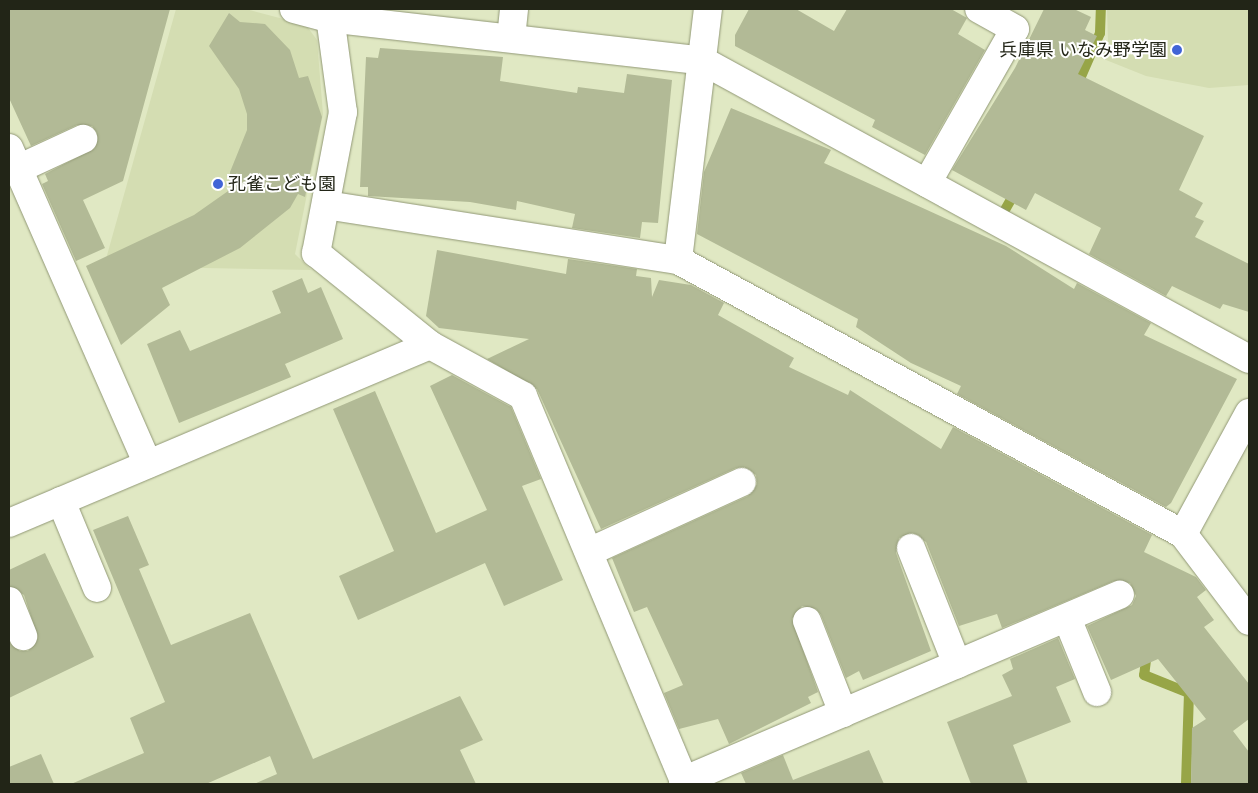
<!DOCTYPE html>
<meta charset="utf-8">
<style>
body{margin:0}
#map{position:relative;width:1258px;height:793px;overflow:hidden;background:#e0e8c3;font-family:Jost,"Noto Sans JP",sans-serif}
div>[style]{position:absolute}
.built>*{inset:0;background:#d4ddb2}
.stream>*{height:10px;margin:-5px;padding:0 5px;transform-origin:5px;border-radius:5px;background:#97a547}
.building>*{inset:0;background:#b2ba96}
.roads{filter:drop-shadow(0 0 1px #919876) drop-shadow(0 0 1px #919876)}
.minor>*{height:28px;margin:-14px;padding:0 14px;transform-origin:14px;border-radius:14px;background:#fff}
.dots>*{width:14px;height:14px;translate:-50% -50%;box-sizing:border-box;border:2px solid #fff;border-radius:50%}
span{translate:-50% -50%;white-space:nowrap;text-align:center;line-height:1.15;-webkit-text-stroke:4px #fff;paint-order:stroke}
.poi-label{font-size:18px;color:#222517}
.right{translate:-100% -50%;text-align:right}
.left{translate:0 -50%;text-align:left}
.frame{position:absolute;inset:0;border:10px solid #222517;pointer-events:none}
</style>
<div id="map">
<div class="built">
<div style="clip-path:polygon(176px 9px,246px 9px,306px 25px,317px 40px,323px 114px,295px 254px,311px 270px,104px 266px)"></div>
<div style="clip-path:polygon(1107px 9px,1249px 9px,1249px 85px,1209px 88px,1146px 76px,1101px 58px,1108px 42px)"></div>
</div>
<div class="stream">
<div style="left:1076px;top:88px;width:60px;rotate:-66.4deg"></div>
<div style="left:1100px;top:33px;width:24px;rotate:-88deg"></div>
<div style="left:1002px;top:215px;width:28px;rotate:-60deg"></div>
<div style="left:1147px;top:652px;width:23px;rotate:97deg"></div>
<div style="left:1144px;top:675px;width:48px;rotate:21.8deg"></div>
<div style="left:1189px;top:693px;width:91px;rotate:91.9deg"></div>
</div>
<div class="building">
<div style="clip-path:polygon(9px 9px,170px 9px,123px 181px,83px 200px,105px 248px,76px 261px,42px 184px,48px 181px,45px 174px,95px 148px,97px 133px,92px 126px,77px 125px,31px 146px,9px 98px)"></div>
<div style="clip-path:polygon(749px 9px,796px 9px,834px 31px,847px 9px,951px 9px,967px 18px,958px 34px,985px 50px,925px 155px,872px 127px,875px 120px,735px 46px,735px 35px)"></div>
<div style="clip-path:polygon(1044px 9px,1074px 9px,1091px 17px,1085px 30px,1097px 36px,1078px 74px,1204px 136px,1179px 190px,1203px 203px,1195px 217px,1204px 221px,1195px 237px,1249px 264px,1249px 312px,1223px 304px,1220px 309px,1172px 286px,1166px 296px,1089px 254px,1101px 228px,1035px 193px,1026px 210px,952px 170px,1015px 68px)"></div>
<div style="clip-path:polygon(229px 13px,240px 22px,265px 24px,290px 50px,299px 78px,308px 76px,322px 117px,305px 197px,298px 194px,290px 208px,240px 248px,162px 288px,170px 305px,121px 345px,86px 266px,194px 215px,231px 189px,230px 172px,247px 130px,247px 114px,239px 89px,209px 46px)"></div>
<div style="clip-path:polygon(380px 48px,503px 57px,500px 81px,577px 93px,578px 87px,624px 93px,627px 74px,672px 80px,658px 223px,642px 222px,640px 238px,572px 228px,575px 214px,517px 201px,516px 210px,470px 202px,368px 196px,368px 187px,360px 187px,366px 57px,378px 58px)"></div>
<div style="clip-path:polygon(731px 108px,831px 150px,824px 163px,1006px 246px,1074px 289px,1077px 283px,1151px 323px,1144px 335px,1237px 379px,1171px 503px,1166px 507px,957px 394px,961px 386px,911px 363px,856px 327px,858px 319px,697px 234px,704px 172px)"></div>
<div style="clip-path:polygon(437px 250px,566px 274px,568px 259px,637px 269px,636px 276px,651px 278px,652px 297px,659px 280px,691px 285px,724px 303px,718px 315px,794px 358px,789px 367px,848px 395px,850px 390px,941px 449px,953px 427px,1152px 535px,1144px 552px,1196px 577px,1206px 590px,1197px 597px,1214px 620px,1204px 627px,1249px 684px,1249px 719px,1233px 731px,1249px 752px,1249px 784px,1191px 784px,1192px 728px,1206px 719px,1158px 659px,1111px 680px,1087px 626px,1132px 605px,1136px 596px,1130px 583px,1114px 581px,1002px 628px,997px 614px,959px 626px,926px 542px,913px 533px,899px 538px,896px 553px,931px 651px,863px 680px,859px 671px,846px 678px,821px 615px,816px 609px,802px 606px,792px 619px,818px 692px,808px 697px,811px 703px,729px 744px,718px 719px,679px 729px,664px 693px,683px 685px,647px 607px,634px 612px,612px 558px,748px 496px,757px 484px,756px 475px,744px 467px,736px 468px,601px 529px,537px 389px,487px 359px,529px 339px,439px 328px,426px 316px)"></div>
<div style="clip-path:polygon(302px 278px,308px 293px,321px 287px,343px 339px,285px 364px,291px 377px,179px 423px,147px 344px,180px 330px,190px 351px,281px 313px,272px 291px)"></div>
<div style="clip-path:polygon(452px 375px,511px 407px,541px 479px,522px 486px,563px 580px,504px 606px,485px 563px,358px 620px,339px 576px,394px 551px,333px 409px,375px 391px,436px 533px,487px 510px,430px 386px)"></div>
<div style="clip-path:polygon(128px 516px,149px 565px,139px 569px,171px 645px,250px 613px,313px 759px,460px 696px,483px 740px,460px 750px,476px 784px,254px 784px,277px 774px,270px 756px,206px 784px,71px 784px,144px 753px,130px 718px,165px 702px,93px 530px)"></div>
<div style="clip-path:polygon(45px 553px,94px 657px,9px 698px,9px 642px,20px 651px,28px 651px,38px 638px,24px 595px,9px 586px,9px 570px)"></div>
<div style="clip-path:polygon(1058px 638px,1075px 679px,1056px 687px,1071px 722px,1013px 745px,1028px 784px,971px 784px,947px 722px,1012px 696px,1002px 675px,1013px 669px,1010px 659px)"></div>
<div style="clip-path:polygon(869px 750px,884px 784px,746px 784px,741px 773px,783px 755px,793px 780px)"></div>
<div style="clip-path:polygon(41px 754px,54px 784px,9px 784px,9px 767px)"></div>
</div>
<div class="roads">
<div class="minor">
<div style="left:294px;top:9px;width:35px;rotate:15deg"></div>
<div style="left:328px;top:18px;width:377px;rotate:6.5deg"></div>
<div style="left:703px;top:61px;width:622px;rotate:28.63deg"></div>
<div style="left:329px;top:9px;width:104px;rotate:82.3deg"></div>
<div style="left:343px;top:112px;width:144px;rotate:100.8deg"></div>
<div style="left:316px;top:253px;width:146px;rotate:38.9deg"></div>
<div style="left:430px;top:345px;width:106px;rotate:28.7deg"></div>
<div style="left:523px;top:396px;width:420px;rotate:67.3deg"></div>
<div style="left:511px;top:38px;width:29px;rotate:-84deg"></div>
<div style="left:9px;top:148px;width:345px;rotate:66.3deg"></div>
<div style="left:18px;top:169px;width:72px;rotate:-24.8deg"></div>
<div style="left:927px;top:183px;width:177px;rotate:-60.3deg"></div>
<div style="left:1015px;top:29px;width:41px;rotate:-150.9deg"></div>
<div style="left:326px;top:205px;width:356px;rotate:8.9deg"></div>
<div style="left:678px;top:260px;width:575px;rotate:28.48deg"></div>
<div style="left:1183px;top:534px;width:109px;rotate:52.8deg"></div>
<div style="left:678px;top:260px;width:253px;rotate:-83.2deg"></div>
<div style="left:61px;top:501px;width:94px;rotate:67.5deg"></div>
<div style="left:9px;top:523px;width:457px;rotate:-22.9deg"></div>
<div style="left:1183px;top:534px;width:138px;rotate:-61.4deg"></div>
<div style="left:911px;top:548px;width:125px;rotate:68.4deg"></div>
<div style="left:589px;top:552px;width:168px;rotate:-24.6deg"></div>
<div style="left:9px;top:601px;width:38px;rotate:68deg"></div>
<div style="left:1067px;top:618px;width:80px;rotate:67.9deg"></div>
<div style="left:807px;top:621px;width:99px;rotate:68.6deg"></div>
<div style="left:683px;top:781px;width:475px;rotate:-23.1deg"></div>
</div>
</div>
<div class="dots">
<div style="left:1177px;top:50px;background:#4164d6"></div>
<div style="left:218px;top:184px;background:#4164d6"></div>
</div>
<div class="poi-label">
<span class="right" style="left:1167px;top:50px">兵庫県 いなみ野学園</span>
<span class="left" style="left:228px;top:184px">孔雀こども園</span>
</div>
<div class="frame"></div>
</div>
